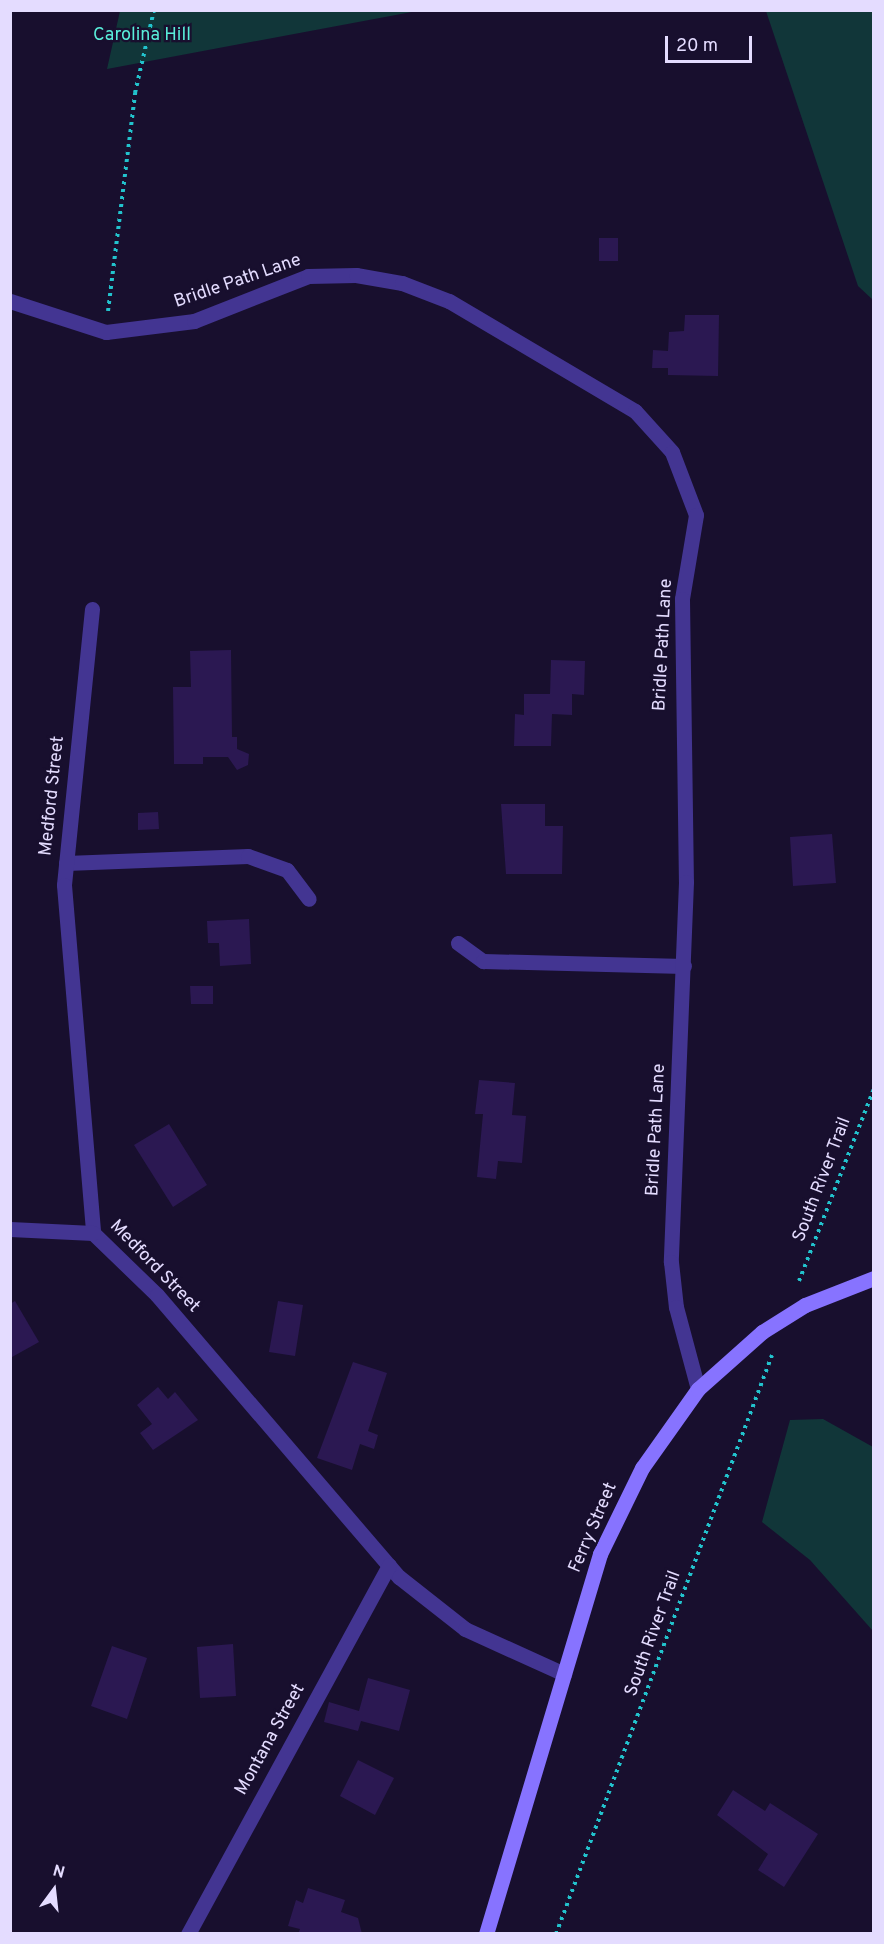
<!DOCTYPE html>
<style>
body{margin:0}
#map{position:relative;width:884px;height:1944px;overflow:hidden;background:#180f2e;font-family:Overpass,sans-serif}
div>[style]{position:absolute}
.green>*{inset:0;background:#113639}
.building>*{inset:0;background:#2b1852}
.path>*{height:4px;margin-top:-2px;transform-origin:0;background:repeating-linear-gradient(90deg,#22c3cd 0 3px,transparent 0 7.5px)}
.lane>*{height:15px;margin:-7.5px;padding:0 7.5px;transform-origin:7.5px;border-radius:7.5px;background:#433592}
.street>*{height:15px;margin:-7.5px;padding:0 7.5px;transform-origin:7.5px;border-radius:7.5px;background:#433592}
.secondary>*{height:15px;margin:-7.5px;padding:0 7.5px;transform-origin:7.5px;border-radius:7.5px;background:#8773ff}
span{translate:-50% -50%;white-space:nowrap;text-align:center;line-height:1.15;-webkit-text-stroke:4.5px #180f2e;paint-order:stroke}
.park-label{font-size:18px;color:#59eeda}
.street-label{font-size:18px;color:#e4dcff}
.frame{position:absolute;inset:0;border:12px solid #e4dcff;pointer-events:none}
.north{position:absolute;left:24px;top:1860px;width:60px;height:60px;-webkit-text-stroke:4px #180f2e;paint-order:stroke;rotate:15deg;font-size:16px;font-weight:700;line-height:24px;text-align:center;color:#e4dcff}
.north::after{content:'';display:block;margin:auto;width:21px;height:27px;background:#e4dcff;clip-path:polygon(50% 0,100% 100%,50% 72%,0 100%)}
.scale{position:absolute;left:665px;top:36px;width:87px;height:27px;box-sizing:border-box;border:3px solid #e4dcff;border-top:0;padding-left:8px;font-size:18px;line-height:21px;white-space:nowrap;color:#e4dcff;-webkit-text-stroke:4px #180f2e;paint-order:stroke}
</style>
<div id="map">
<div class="green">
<div style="clip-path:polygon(120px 11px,120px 10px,417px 11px,107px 69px)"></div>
<div style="clip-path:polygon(766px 11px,873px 11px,873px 300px,858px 286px)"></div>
<div style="clip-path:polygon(823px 1419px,873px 1447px,873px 1631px,810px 1560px,762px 1522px,790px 1420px)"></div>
</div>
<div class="building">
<div style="clip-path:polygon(599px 238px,618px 238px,618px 261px,599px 261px)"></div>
<div style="clip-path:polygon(685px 315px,719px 315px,718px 376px,668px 375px,668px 368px,652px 368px,653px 350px,668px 351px,669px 332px,684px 331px)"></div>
<div style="clip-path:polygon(231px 650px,232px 737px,237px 737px,237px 749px,249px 754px,248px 765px,237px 770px,228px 757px,203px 757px,203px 764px,174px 764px,173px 687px,191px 687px,190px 651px)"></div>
<div style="clip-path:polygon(551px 660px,585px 661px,584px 695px,572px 694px,572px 715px,552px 714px,551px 746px,514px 746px,515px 714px,524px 715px,524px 694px,550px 694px)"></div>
<div style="clip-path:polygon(501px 804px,545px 804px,545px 826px,563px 826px,562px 874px,506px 874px)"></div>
<div style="clip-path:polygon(158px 812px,159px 829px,138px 830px,138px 813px)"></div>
<div style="clip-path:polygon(832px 834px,836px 883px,793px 886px,790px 837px)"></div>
<div style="clip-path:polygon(249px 919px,251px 964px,220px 966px,219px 943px,208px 943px,207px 921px)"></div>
<div style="clip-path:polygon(190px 986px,213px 986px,213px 1004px,191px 1004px)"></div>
<div style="clip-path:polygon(479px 1080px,515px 1083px,512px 1115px,526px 1116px,522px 1163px,498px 1161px,496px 1179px,477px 1177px,483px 1114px,475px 1114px)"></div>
<div style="clip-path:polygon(169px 1124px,207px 1185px,173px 1207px,134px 1145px)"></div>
<div style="clip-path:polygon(15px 1301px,39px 1342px,12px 1357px,10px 1304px)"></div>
<div style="clip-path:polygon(278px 1301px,303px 1305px,295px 1356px,269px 1352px)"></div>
<div style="clip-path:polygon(353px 1362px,387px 1373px,368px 1431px,378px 1435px,374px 1449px,360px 1444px,352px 1470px,317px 1458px)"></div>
<div style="clip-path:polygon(158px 1387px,168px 1399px,175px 1392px,198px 1420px,153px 1450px,140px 1433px,152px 1424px,137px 1405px)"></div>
<div style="clip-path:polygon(233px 1644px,236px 1696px,200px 1698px,197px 1647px)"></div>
<div style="clip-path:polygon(112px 1646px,147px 1658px,127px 1719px,91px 1706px)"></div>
<div style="clip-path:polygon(368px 1678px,410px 1690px,399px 1731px,361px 1721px,358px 1731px,324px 1722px,329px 1702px,359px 1711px)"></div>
<div style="clip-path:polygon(358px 1760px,394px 1778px,375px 1815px,340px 1796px)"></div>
<div style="clip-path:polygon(733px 1790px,765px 1811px,770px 1803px,818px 1834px,784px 1887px,758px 1870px,768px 1854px,717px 1815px)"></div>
<div style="clip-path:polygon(308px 1888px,345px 1900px,341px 1912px,358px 1918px,362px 1934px,298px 1934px,300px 1929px,288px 1926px,296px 1900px,303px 1903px)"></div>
</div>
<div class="path">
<div style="left:108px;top:311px;width:220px;rotate:-82.9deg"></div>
<div style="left:135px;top:93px;width:85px;rotate:-77.1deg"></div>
<div style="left:799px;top:1281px;width:206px;rotate:-68.7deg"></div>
<div style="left:556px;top:1934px;width:618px;rotate:-69.54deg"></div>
</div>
<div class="lane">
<div style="left:66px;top:863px;width:182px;rotate:-2.2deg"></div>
<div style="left:248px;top:856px;width:41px;rotate:19.7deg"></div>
<div style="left:287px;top:870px;width:36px;rotate:53deg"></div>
<div style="left:458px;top:943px;width:31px;rotate:36deg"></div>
<div style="left:483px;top:961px;width:201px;rotate:1.4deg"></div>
</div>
<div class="street">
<div style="left:10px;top:301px;width:101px;rotate:17.9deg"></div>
<div style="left:106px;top:332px;width:89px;rotate:-7.1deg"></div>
<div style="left:194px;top:321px;width:123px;rotate:-21.5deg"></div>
<div style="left:308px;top:276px;width:48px;rotate:-1.2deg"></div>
<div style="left:356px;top:275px;width:47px;rotate:9.9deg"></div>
<div style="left:402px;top:283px;width:50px;rotate:21deg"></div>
<div style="left:449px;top:301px;width:216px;rotate:30.6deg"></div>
<div style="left:635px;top:411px;width:55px;rotate:47.9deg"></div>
<div style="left:672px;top:452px;width:67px;rotate:69.1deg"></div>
<div style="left:696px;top:515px;width:85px;rotate:99.5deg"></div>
<div style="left:682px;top:599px;width:283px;rotate:89.2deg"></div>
<div style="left:686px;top:882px;width:380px;rotate:92.3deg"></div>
<div style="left:671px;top:1262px;width:45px;rotate:83.7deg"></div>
<div style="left:676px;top:1307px;width:85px;rotate:75deg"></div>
<div style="left:92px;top:609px;width:277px;rotate:95.8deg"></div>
<div style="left:64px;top:885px;width:349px;rotate:85.2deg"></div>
<div style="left:93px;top:1233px;width:89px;rotate:44.1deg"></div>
<div style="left:157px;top:1295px;width:372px;rotate:49.4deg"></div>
<div style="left:399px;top:1577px;width:84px;rotate:38.2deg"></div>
<div style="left:465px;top:1629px;width:109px;rotate:24.4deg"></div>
<div style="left:10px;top:1229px;width:83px;rotate:2.8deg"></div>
<div style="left:188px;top:1934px;width:420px;rotate:-61.4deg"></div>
</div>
<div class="secondary">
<div style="left:486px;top:1934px;width:397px;rotate:-73.3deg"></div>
<div style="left:600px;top:1554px;width:96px;rotate:-64deg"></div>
<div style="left:642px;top:1468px;width:97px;rotate:-54.7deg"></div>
<div style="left:698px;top:1389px;width:86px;rotate:-41.7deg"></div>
<div style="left:762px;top:1332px;width:51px;rotate:-32.1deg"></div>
<div style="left:805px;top:1305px;width:74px;rotate:-21.4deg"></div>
</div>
<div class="park-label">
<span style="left:142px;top:36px">Carolina Hill</span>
</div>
<div class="street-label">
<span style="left:238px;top:282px;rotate:-19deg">Bridle Path Lane</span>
<span style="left:664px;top:645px;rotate:-87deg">Bridle Path Lane</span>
<span style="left:53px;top:796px;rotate:-84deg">Medford Street</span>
<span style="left:657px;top:1130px;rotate:-87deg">Bridle Path Lane</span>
<span style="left:823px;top:1180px;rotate:-69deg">South River Trail</span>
<span style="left:154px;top:1267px;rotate:46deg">Medford Street</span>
<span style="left:594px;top:1528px;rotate:-67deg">Ferry Street</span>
<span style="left:654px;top:1634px;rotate:-70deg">South River Trail</span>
<span style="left:271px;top:1740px;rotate:-61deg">Montana Street</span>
</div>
<div class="frame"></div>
<div class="north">N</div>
<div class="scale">20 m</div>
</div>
